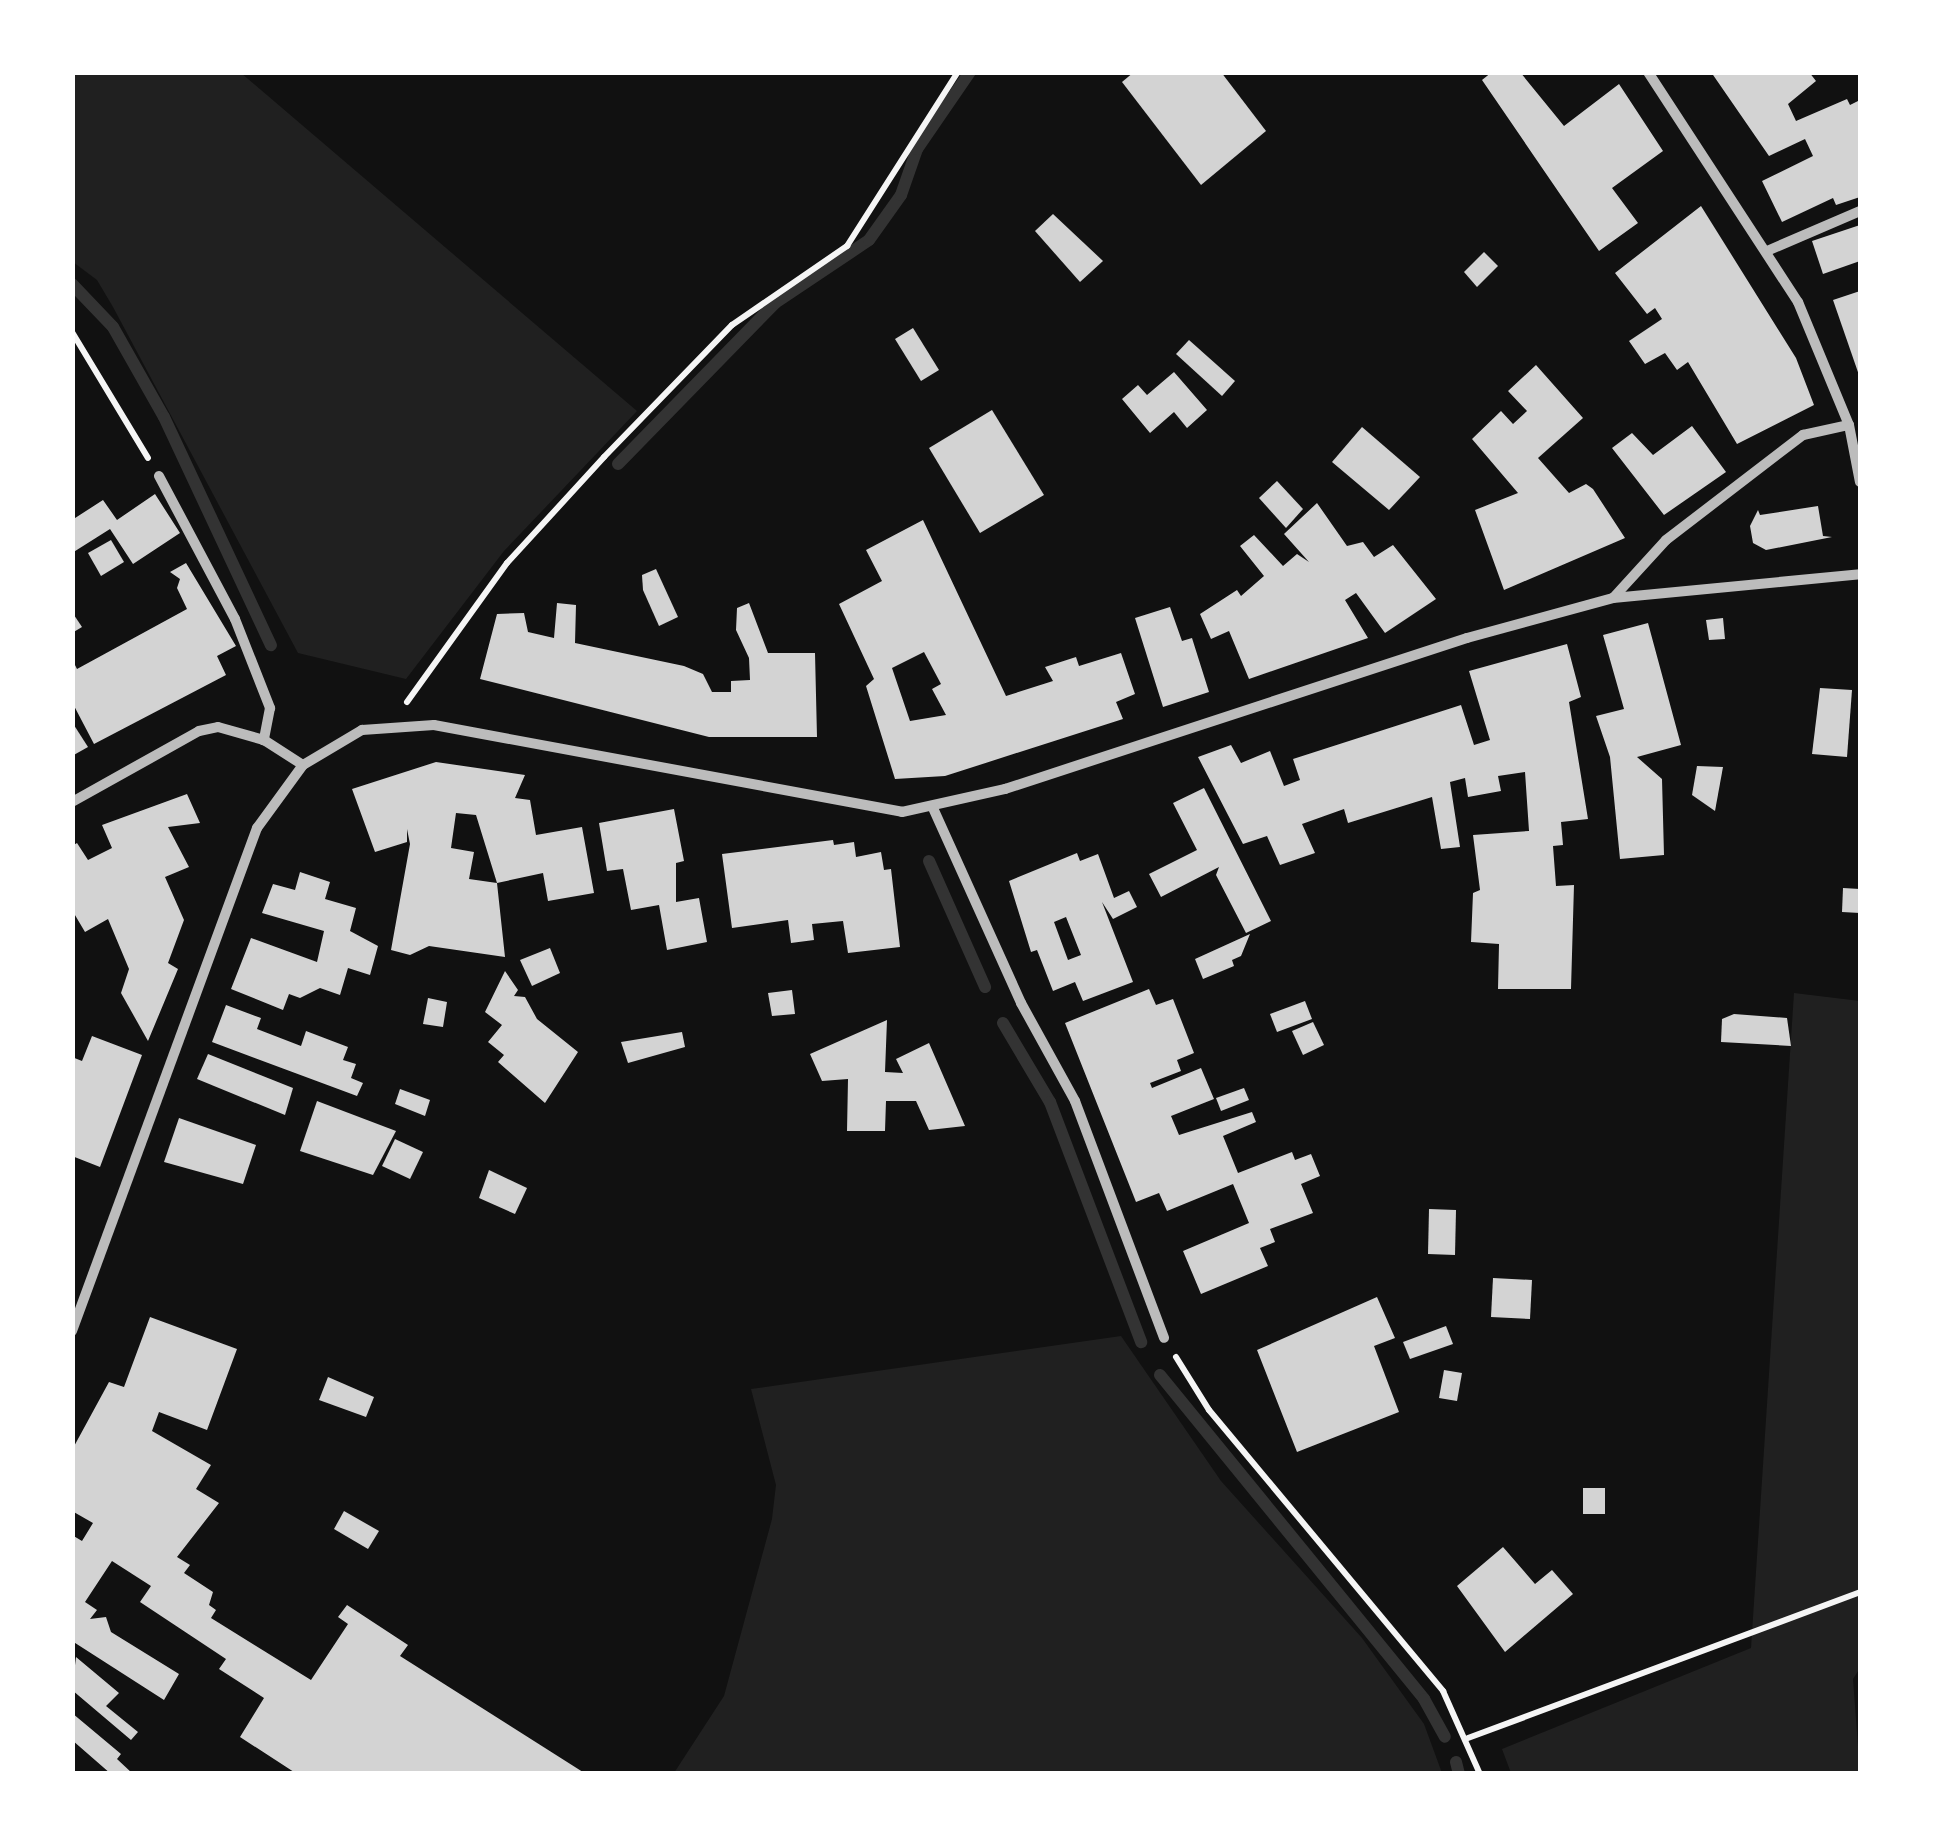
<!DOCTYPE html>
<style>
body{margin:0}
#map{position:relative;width:1933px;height:1846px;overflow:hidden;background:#111;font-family:Rubik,sans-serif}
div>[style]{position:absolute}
.green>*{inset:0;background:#202020}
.stream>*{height:12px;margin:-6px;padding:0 6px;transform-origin:6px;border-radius:6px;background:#333}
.building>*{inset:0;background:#d3d3d3}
.path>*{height:6px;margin:-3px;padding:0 3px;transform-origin:3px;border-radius:3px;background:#f5f5f5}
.minor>*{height:10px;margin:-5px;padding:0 5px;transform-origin:5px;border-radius:5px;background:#bcbcbc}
span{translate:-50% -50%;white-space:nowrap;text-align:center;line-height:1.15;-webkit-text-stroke:10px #fff;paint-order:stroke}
.frame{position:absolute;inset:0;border:75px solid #fff;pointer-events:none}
</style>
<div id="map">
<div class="green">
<div style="clip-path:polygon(72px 73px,241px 73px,637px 411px,504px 551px,406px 679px,298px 653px,113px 307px,97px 280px,73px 262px)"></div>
<div style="clip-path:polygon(1794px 993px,1860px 1001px,1860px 1668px,1853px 1679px,1860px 1773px,1511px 1773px,1502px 1749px,1751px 1648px)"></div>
<div style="clip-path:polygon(1121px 1336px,1221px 1481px,1362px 1638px,1424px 1724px,1442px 1773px,674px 1773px,724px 1696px,772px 1519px,776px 1485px,751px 1389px)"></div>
</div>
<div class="stream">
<div style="left:72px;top:284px;width:59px;rotate:46.4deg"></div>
<div style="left:113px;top:327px;width:103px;rotate:60.5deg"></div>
<div style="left:164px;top:417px;width:252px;rotate:64.9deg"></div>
<div style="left:618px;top:464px;width:225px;rotate:-45.7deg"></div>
<div style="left:775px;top:303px;width:113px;rotate:-33.8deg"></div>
<div style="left:869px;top:240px;width:55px;rotate:-54.6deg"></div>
<div style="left:901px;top:195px;width:49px;rotate:-70.8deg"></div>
<div style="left:917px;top:149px;width:93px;rotate:-55.5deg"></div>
<div style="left:929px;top:861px;width:138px;rotate:66deg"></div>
<div style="left:1003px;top:1023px;width:92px;rotate:59.3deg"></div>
<div style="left:1050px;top:1102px;width:257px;rotate:69.2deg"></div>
<div style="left:1160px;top:1375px;width:418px;rotate:50.8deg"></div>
<div style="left:1424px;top:1699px;width:43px;rotate:61.1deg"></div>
<div style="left:1456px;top:1762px;width:12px;rotate:76deg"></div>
</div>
<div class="building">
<div style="clip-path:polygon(1134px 72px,1221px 72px,1266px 131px,1201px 185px,1122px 82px)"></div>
<div style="clip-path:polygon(1492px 72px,1520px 72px,1564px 126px,1619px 84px,1663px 151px,1612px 188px,1638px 223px,1599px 251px,1482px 80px)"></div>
<div style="clip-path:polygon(1711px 72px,1809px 72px,1816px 81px,1788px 104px,1796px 121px,1847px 99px,1850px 105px,1860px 100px,1860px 197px,1836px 205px,1833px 198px,1782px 222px,1762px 181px,1813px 156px,1805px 139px,1769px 156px)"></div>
<div style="clip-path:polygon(1701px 206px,1796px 358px,1814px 405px,1737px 444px,1688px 362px,1677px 370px,1665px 353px,1645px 364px,1629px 341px,1662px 319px,1655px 308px,1647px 314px,1615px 273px)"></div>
<div style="clip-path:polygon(1053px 214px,1103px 261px,1080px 282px,1035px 231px)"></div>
<div style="clip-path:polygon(1860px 225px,1860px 261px,1823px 274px,1812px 241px)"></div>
<div style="clip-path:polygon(1484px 252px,1498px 266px,1477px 287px,1464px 272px)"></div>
<div style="clip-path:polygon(1860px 291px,1860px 378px,1833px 300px)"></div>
<div style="clip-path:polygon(913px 328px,939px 370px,921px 381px,895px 339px)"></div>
<div style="clip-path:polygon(1189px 340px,1235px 381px,1222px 396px,1176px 354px)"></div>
<div style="clip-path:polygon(1536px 365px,1583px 418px,1538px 458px,1569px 493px,1586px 484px,1593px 489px,1625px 538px,1504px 590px,1475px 510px,1518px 493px,1472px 439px,1501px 411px,1513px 424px,1527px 411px,1508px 391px)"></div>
<div style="clip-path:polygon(1174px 372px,1207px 410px,1187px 428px,1174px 412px,1150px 433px,1122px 399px,1138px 385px,1147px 395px)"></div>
<div style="clip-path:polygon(992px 410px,1044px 495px,980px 533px,929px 448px)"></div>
<div style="clip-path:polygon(1692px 426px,1726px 472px,1664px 515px,1612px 448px,1632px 433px,1653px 455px)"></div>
<div style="clip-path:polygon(1362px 427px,1420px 477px,1389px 510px,1332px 462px)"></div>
<div style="clip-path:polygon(1277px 481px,1303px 509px,1286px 528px,1259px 498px)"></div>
<div style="clip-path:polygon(155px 494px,180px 533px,133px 564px,110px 529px,72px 553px,72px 520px,103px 500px,117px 520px)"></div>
<div style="clip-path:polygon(1317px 503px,1347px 546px,1363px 542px,1374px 557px,1393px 545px,1436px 599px,1385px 633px,1356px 593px,1345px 600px,1368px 638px,1249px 679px,1229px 631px,1211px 639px,1200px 614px,1237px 590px,1241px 596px,1264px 576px,1240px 546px,1254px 535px,1283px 566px,1297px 554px,1309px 562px,1284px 534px)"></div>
<div style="clip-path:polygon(1818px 506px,1823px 536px,1832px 537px,1766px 550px,1753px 543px,1750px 526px,1758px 510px,1760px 515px)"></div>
<div style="clip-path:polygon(evenodd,923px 520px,1006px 696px,1053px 681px,1045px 667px,1076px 657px,1079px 666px,1121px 653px,1135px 694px,1116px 702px,1123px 719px,945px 776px,895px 779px,866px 686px,874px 679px,839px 604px,882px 581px,866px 550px,923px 520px,924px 652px,941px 684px,932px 689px,946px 715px,910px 721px,892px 668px,924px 652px)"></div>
<div style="clip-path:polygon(111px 540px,124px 562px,101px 576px,88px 553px)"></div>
<div style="clip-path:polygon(186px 563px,236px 646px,217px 656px,226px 675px,94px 744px,72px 702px,72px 659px,77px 669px,187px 609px,177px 588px,180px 579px,170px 572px)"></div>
<div style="clip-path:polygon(656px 569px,678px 617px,659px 626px,643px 590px,642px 575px)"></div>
<div style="clip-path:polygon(557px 603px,576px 605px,575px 643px,684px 666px,703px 674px,712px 692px,731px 692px,731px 681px,750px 680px,749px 658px,736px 630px,737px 608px,749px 603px,768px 653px,815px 653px,817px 737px,709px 737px,480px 679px,497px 614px,524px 613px,528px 632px,554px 638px)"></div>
<div style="clip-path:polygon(1170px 607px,1182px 641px,1192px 638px,1209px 692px,1163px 707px,1135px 618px)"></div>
<div style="clip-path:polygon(72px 612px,82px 627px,72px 633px)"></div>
<div style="clip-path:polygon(1723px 618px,1725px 639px,1709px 640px,1706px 620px)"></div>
<div style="clip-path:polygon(1648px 623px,1681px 745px,1637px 757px,1662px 779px,1664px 855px,1620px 859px,1610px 757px,1596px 716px,1624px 709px,1603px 635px)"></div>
<div style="clip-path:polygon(1567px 644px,1581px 697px,1569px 702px,1588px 819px,1561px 822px,1563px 845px,1553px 846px,1556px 886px,1574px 885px,1571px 989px,1498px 989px,1499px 944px,1471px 942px,1473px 893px,1480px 890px,1473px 835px,1529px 831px,1525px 772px,1498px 776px,1501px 791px,1468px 797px,1465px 778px,1450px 782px,1460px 847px,1441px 849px,1432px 797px,1348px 823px,1344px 809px,1302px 824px,1315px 853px,1280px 865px,1267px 836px,1243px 844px,1198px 757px,1231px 745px,1241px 763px,1270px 751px,1284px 786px,1300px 780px,1293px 759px,1461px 705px,1474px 745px,1490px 740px,1469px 671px)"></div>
<div style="clip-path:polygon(1820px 688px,1852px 690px,1847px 757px,1812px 754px)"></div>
<div style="clip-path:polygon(72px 722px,88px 747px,72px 756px)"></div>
<div style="clip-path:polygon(436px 762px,525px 775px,515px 798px,530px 800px,536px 835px,582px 827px,594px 893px,548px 901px,543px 873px,497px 883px,476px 815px,456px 813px,451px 848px,474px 852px,469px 879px,497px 883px,505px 957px,429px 946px,410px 955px,391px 950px,410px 844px,407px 829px,407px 842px,375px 852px,352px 789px)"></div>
<div style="clip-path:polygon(1697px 766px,1723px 767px,1715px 811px,1692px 795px)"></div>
<div style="clip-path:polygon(1204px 788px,1271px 921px,1246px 933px,1216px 875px,1219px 867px,1161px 897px,1149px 874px,1197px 850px,1173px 803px)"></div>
<div style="clip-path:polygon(187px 794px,200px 823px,168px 827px,189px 867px,165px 877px,184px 920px,168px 963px,178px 969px,148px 1041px,121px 993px,129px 969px,108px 919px,85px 932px,72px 910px,72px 846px,77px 843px,88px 860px,112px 848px,102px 825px)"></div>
<div style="clip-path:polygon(674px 809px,684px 861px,676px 863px,676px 902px,699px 898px,707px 942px,667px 950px,659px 905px,631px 910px,623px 869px,607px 871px,599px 823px)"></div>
<div style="clip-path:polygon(833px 840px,834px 845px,854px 842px,856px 857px,881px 852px,884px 870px,891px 869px,900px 947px,848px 953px,843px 921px,812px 924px,814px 940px,791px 943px,788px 920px,732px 928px,722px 854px)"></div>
<div style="clip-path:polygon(evenodd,1077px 853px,1080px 861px,1098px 854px,1114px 898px,1129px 891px,1137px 907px,1113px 919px,1102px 902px,1133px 982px,1083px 1001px,1075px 982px,1053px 991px,1037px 950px,1031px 952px,1009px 881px,1077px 853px,1066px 917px,1081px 955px,1068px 960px,1054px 922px,1066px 917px)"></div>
<div style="clip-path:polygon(300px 872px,330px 882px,325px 899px,356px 908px,350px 931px,378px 946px,370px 975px,348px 968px,340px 995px,320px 988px,300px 998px,289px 994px,283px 1010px,231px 989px,251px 938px,317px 962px,324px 931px,262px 913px,273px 884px,295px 890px)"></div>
<div style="clip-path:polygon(1843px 888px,1860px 889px,1860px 913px,1842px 912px)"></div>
<div style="clip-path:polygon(1250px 934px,1241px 956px,1232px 960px,1234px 966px,1203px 979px,1195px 959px)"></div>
<div style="clip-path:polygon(550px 948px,560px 973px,532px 986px,520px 960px)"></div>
<div style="clip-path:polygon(505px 971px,518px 990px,514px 996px,525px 997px,537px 1019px,578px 1052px,545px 1103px,498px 1062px,504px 1055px,488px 1042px,502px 1025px,485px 1012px)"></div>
<div style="clip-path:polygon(1149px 989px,1156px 1005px,1173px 999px,1194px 1053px,1177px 1060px,1181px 1071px,1150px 1083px,1152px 1088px,1201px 1068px,1214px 1099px,1171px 1116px,1179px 1135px,1252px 1112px,1256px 1122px,1223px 1136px,1238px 1173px,1292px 1152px,1295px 1160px,1311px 1154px,1320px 1176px,1301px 1184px,1313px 1213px,1270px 1229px,1275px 1242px,1260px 1248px,1268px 1266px,1201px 1294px,1183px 1251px,1249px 1223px,1233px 1184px,1167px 1211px,1159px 1193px,1136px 1202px,1065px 1023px)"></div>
<div style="clip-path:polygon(792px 990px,795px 1014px,772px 1016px,768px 993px)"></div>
<div style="clip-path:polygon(428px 998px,447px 1002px,443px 1027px,423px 1024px)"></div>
<div style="clip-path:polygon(1305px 1001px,1312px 1019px,1277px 1032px,1270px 1014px)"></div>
<div style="clip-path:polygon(226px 1005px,261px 1018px,257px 1029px,301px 1046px,306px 1031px,348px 1047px,343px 1060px,356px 1064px,351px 1078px,363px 1083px,357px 1096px,212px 1042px)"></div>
<div style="clip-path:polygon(1734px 1014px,1787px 1018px,1791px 1046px,1721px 1042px,1722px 1019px)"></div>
<div style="clip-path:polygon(887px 1020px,885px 1072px,903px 1073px,896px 1059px,929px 1043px,965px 1126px,929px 1130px,916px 1101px,886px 1101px,885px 1131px,847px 1131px,848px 1079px,822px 1081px,810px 1054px)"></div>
<div style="clip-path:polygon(1313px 1022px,1324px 1045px,1303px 1055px,1292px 1031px)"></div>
<div style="clip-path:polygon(682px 1032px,685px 1047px,628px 1063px,621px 1042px)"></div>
<div style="clip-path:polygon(92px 1036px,142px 1055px,100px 1167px,72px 1156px,72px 1057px,82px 1061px)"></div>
<div style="clip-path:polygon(208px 1054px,293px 1088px,285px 1115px,197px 1079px)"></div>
<div style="clip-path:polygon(1244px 1088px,1249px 1100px,1221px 1111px,1216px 1098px)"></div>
<div style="clip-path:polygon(400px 1089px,430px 1100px,425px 1116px,395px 1104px)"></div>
<div style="clip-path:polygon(317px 1101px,396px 1131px,373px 1175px,300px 1151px)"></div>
<div style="clip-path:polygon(179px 1118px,256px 1145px,243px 1184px,164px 1162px)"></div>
<div style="clip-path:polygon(395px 1139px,423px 1152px,410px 1179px,382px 1166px)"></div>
<div style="clip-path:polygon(489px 1170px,527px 1188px,515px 1214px,479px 1198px)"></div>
<div style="clip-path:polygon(1429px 1209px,1456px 1210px,1455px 1255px,1428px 1254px)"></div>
<div style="clip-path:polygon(1493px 1278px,1532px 1280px,1530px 1319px,1491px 1317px)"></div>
<div style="clip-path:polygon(1377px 1297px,1395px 1338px,1374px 1346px,1399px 1412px,1297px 1452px,1257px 1350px)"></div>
<div style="clip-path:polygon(150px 1317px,237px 1349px,207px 1430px,159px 1412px,152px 1431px,211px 1465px,196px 1489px,219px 1503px,177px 1557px,190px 1565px,184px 1573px,213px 1592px,209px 1605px,216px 1610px,211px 1618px,311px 1680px,348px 1624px,338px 1617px,347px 1605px,408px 1645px,400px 1656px,586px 1774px,297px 1774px,240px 1737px,264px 1698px,219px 1669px,226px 1659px,140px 1602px,151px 1586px,112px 1561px,85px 1602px,97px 1610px,90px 1619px,106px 1617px,111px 1632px,179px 1674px,164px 1700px,72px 1641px,72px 1535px,82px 1541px,93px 1523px,72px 1511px,72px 1450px,109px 1382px,124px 1387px)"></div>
<div style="clip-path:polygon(1446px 1326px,1453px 1344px,1410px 1359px,1403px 1342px)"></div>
<div style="clip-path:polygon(1444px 1370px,1462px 1373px,1457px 1401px,1439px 1398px)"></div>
<div style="clip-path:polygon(328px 1377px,374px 1397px,366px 1417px,319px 1400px)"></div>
<div style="clip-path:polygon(1583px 1488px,1605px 1488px,1605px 1514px,1583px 1514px)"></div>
<div style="clip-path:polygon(344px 1511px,379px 1531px,368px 1549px,334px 1529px)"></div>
<div style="clip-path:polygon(1503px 1547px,1535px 1584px,1552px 1570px,1573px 1594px,1505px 1652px,1457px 1586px)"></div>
<div style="clip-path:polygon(76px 1657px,119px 1693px,106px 1706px,138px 1732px,131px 1740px,72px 1690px)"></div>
<div style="clip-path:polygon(72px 1713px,121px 1754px,117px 1759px,133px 1774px,111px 1774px,72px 1740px)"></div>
</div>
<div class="path">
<div style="left:72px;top:332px;width:147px;rotate:58.9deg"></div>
<div style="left:407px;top:702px;width:171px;rotate:-54.3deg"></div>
<div style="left:507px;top:563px;width:144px;rotate:-47.5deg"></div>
<div style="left:604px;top:457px;width:184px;rotate:-45.9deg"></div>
<div style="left:732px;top:325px;width:140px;rotate:-34.5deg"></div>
<div style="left:847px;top:246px;width:206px;rotate:-57.5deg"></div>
<div style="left:1176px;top:1357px;width:62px;rotate:58.1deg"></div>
<div style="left:1209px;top:1410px;width:366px;rotate:50.2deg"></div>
<div style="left:1443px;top:1691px;width:91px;rotate:66deg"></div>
<div style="left:1468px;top:1738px;width:418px;rotate:-20.4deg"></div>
</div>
<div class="minor">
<div style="left:1648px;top:72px;width:275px;rotate:56.9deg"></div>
<div style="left:1798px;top:302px;width:133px;rotate:67.5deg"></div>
<div style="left:1849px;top:425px;width:58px;rotate:79.1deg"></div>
<div style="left:1767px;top:251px;width:101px;rotate:-23.3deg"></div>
<div style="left:159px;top:476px;width:162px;rotate:62deg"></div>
<div style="left:235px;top:619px;width:96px;rotate:68.5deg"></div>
<div style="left:270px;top:708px;width:33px;rotate:101deg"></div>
<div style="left:1614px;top:597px;width:77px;rotate:-47.6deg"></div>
<div style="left:1666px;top:540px;width:173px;rotate:-37.5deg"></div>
<div style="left:1803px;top:435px;width:47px;rotate:-12.3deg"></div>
<div style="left:72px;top:802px;width:145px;rotate:-29.2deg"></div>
<div style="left:199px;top:731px;width:19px;rotate:-12deg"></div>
<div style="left:218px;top:727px;width:48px;rotate:15.8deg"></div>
<div style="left:264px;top:740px;width:46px;rotate:32.7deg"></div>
<div style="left:933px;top:808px;width:214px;rotate:65.7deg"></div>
<div style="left:1021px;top:1003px;width:112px;rotate:61.1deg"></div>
<div style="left:1075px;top:1101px;width:253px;rotate:69.4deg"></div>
<div style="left:72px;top:1331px;width:536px;rotate:-69.81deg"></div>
<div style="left:257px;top:828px;width:78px;rotate:-53.9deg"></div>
<div style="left:303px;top:765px;width:69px;rotate:-30.7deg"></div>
<div style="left:362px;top:730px;width:72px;rotate:-4deg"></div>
<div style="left:434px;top:725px;width:476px;rotate:10.5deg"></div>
<div style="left:902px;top:812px;width:106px;rotate:-12.6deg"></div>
<div style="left:1005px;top:789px;width:486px;rotate:-18.1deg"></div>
<div style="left:1467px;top:638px;width:151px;rotate:-15.3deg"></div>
<div style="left:1613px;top:598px;width:248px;rotate:-5.5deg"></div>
</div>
<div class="frame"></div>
</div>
